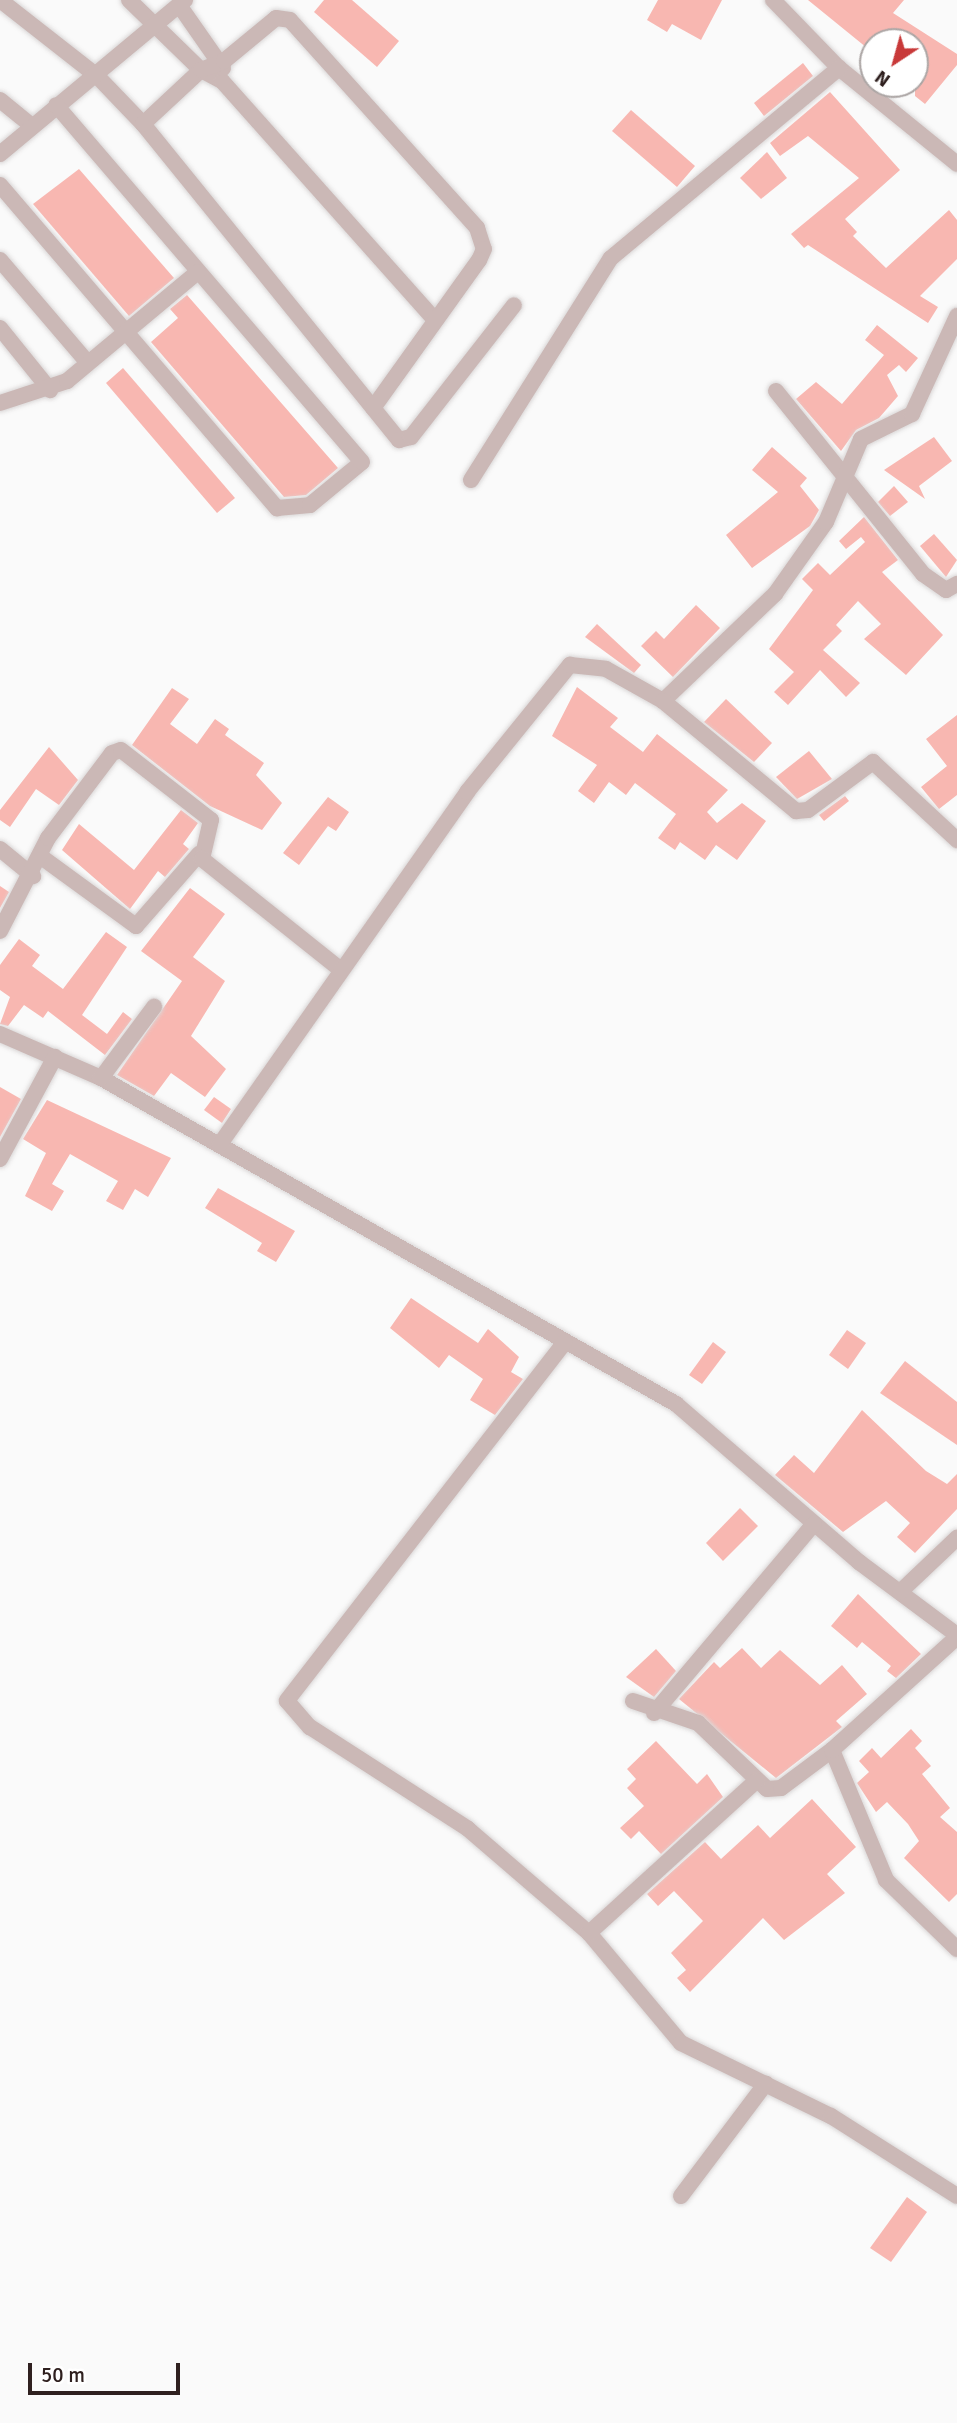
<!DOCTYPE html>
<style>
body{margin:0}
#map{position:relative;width:957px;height:2423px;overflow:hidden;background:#fafafa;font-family:Signika,sans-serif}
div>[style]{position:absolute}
.building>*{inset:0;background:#f8b7b1}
.roads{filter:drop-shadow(0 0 2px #dad7d7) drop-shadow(0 0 2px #dad7d7)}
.minor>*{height:16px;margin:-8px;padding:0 8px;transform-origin:8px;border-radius:8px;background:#cbb8b6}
span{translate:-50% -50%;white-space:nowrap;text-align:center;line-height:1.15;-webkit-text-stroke:5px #fff;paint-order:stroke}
.north{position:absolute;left:859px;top:28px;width:70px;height:70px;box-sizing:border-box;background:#fff;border:2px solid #aca6a5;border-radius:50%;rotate:216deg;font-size:19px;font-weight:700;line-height:28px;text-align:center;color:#2f201f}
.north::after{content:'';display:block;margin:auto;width:24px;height:32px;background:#c83939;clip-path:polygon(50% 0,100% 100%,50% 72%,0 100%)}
.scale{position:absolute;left:28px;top:2363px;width:152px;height:32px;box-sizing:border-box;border:4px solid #2f201f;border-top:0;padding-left:9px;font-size:21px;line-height:24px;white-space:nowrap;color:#2f201f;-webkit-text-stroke:5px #fff;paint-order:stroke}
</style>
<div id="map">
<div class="building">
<div style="clip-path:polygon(324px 0,352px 0,399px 41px,377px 67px,314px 12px)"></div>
<div style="clip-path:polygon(658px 0,722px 0,701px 40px,672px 24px,667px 32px,647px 20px)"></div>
<div style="clip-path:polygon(808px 0,904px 0,893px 13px,957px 54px,957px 65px,925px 104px,915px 96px,915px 42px,873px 42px,872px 52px)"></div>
<div style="clip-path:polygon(803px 63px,813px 76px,764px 116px,754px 103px)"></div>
<div style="clip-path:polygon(830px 92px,900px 170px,845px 219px,857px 232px,853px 236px,886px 268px,949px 210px,957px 220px,957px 259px,920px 296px,938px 307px,928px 323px,808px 245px,804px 248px,791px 234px,859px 178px,808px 136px,780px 156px,770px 143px)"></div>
<div style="clip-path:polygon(631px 110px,695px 166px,677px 187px,612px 131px)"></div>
<div style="clip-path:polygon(767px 152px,787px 178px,761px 199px,740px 178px)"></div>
<div style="clip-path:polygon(79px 169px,174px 278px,129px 316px,33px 204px)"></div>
<div style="clip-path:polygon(187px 295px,338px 468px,306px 495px,284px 497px,151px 342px,178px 318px,170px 309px)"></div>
<div style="clip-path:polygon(877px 325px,918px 358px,906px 372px,899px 365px,887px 375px,898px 396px,879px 418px,856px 430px,841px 451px,796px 399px,816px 382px,842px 404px,884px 355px,865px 340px)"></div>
<div style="clip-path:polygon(123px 368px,235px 498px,217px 513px,106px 383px)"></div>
<div style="clip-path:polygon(934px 437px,952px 461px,919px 486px,925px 499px,884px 470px)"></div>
<div style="clip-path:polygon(772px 447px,807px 478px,800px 486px,819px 510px,810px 526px,752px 568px,726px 535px,778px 492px,752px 470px)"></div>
<div style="clip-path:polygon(894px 486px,908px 502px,890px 516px,878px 502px)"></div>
<div style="clip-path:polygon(864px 517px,898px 560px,882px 572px,943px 635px,906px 675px,864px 639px,881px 624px,858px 601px,836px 625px,842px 631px,823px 650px,860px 683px,846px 697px,820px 670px,788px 705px,774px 692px,794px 672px,769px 649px,813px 590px,802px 579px,818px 563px,830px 575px,865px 542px,861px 537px,846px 549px,839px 541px)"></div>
<div style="clip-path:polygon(934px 534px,957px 560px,946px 577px,920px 546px)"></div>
<div style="clip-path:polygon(696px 605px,720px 628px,673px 677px,641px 646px,656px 631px,664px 639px)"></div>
<div style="clip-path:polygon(597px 624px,641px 665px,634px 673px,585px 637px)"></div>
<div style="clip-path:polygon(577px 687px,618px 718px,610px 727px,643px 752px,657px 734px,728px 790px,707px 812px,717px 823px,742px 803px,766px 821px,737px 860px,716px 845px,705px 860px,680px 842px,675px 850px,658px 838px,676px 814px,635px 783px,626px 795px,609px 782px,594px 803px,578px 791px,597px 765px,552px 736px)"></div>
<div style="clip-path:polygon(172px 688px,189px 699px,170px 724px,197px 744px,215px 719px,229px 729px,225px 735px,264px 763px,256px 775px,282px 803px,262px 830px,210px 806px,132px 745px)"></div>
<div style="clip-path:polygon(726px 699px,772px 743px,754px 762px,704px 722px)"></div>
<div style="clip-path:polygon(957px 715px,957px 795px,939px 809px,921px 787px,947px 766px,926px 739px)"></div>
<div style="clip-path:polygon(49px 747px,78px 780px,59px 805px,36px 789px,10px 827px,0 820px,0 810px)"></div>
<div style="clip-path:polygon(809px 751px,832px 779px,797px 799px,776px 777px)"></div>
<div style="clip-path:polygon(845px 796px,849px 801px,824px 821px,819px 815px)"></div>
<div style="clip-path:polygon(328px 797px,349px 812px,336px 831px,328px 826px,299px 865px,283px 853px)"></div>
<div style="clip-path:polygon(181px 810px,198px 823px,183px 844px,189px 849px,165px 877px,158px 871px,130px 909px,62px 850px,79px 824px,134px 870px)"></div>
<div style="clip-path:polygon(0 886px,9px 892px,0 908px)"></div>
<div style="clip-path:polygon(190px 888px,225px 914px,193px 957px,225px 981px,191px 1036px,226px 1069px,205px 1097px,171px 1073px,154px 1096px,117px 1075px,182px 981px,141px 951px)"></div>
<div style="clip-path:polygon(106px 932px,127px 947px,82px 1015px,107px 1034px,123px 1012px,132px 1019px,105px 1055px,48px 1011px,43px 1018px,24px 1005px,8px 1026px,0 1024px,10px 997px,0 990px,0 965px,19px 939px,40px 955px,32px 966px,63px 989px)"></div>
<div style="clip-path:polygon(0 1087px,21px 1099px,0 1137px)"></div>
<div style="clip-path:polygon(214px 1097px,231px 1109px,222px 1123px,204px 1110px)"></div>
<div style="clip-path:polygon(47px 1100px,171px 1158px,148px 1197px,135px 1189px,123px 1210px,106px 1201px,118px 1181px,70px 1154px,52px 1184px,64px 1191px,52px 1211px,25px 1196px,46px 1153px,23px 1139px)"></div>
<div style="clip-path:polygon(218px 1188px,295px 1231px,276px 1262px,257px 1251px,262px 1243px,205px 1208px)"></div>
<div style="clip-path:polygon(411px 1298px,478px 1343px,488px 1329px,519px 1357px,511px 1372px,523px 1379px,495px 1415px,470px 1400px,483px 1379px,449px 1355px,439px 1368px,390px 1328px)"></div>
<div style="clip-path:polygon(847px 1330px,866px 1343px,848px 1369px,829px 1355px)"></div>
<div style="clip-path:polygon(713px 1342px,726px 1352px,702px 1384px,689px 1375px)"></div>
<div style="clip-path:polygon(905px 1361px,957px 1402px,957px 1445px,880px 1393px)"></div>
<div style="clip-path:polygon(862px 1410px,926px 1471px,947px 1484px,957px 1474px,957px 1509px,915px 1553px,897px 1537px,910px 1523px,886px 1501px,843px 1532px,775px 1475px,794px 1455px,814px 1473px)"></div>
<div style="clip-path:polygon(740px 1508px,758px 1526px,723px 1561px,706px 1543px)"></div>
<div style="clip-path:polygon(858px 1594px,921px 1654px,896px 1678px,887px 1671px,891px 1666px,862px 1642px,857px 1648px,831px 1626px)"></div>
<div style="clip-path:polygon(742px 1648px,761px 1668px,780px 1650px,820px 1685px,842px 1665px,867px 1694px,836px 1721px,842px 1727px,776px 1778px,679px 1699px,714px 1662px,720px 1668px)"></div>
<div style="clip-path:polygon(656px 1649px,676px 1671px,654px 1697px,626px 1677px)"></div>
<div style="clip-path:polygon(911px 1729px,922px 1741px,915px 1748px,931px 1766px,922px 1774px,950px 1808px,940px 1817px,957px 1832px,957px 1894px,949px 1902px,904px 1858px,919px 1841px,908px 1824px,887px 1802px,876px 1812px,857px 1783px,869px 1772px,859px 1761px,872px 1748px,881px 1758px)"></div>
<div style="clip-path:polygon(656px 1741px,697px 1784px,707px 1774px,723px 1797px,661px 1854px,639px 1831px,631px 1839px,620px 1828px,644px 1806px,627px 1788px,636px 1779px,627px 1769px)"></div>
<div style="clip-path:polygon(812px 1799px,856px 1847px,827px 1874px,845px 1893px,784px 1940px,763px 1918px,690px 1992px,677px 1978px,686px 1970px,671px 1953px,703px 1921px,674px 1891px,658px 1906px,647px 1894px,705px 1842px,721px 1859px,758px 1825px,770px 1838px)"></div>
<div style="clip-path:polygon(907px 2197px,927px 2212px,891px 2262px,870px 2248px)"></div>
</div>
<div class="roads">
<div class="minor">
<div style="left:0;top:0;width:123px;rotate:38.1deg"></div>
<div style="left:97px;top:76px;width:66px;rotate:46.2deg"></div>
<div style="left:143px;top:124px;width:407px;rotate:51deg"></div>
<div style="left:399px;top:440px;width:12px;rotate:-14deg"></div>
<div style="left:411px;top:437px;width:167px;rotate:-52deg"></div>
<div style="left:129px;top:0;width:100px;rotate:44.2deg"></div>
<div style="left:201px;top:70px;width:24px;rotate:28deg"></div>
<div style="left:222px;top:81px;width:320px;rotate:48.3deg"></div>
<div style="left:773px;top:0;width:95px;rotate:45.9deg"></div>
<div style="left:839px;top:68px;width:152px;rotate:39.1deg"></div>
<div style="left:179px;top:5px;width:77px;rotate:55.1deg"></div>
<div style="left:0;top:100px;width:41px;rotate:39.1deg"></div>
<div style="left:143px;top:124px;width:79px;rotate:-43deg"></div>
<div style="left:201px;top:70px;width:25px;rotate:-21deg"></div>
<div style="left:224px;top:61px;width:67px;rotate:-39.6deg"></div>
<div style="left:276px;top:18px;width:14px;rotate:8deg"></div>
<div style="left:290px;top:20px;width:280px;rotate:48deg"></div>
<div style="left:477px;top:228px;width:22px;rotate:72deg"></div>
<div style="left:484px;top:249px;width:12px;rotate:114deg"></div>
<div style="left:479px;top:260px;width:182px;rotate:125.6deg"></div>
<div style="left:0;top:154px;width:241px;rotate:-39.8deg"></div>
<div style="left:0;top:185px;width:426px;rotate:49.4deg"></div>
<div style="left:277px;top:508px;width:33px;rotate:-5deg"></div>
<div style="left:310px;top:505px;width:67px;rotate:-39.6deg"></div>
<div style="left:362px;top:462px;width:470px;rotate:-130.6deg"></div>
<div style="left:0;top:260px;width:135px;rotate:49.5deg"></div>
<div style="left:0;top:328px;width:80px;rotate:51.1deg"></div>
<div style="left:776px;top:391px;width:235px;rotate:51.2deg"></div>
<div style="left:923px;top:574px;width:28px;rotate:35deg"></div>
<div style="left:946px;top:590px;width:13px;rotate:-29deg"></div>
<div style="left:0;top:403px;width:71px;rotate:-18.2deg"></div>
<div style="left:67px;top:381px;width:170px;rotate:-39.8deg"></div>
<div style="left:471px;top:480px;width:262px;rotate:-57.8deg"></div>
<div style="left:611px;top:258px;width:297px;rotate:-39.8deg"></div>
<div style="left:663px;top:701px;width:155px;rotate:-43.7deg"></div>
<div style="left:775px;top:594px;width:88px;rotate:-54.7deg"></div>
<div style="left:826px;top:522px;width:90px;rotate:-67.1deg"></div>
<div style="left:861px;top:439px;width:57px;rotate:-26.1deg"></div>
<div style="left:912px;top:414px;width:108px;rotate:-65.3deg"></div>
<div style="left:0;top:849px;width:43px;rotate:39.3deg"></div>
<div style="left:40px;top:856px;width:119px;rotate:36.1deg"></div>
<div style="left:136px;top:926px;width:96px;rotate:-48.8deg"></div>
<div style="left:0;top:931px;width:105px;rotate:-62.7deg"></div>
<div style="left:48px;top:838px;width:106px;rotate:-53deg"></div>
<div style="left:112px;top:753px;width:9px;rotate:-18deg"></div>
<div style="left:121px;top:750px;width:114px;rotate:37.9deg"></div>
<div style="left:211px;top:820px;width:40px;rotate:103deg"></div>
<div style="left:202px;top:859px;width:176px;rotate:38.6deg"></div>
<div style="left:0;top:1034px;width:110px;rotate:23.5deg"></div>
<div style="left:101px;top:1078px;width:661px;rotate:29.55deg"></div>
<div style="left:676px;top:1404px;width:242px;rotate:40.8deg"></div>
<div style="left:859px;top:1562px;width:122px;rotate:36.7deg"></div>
<div style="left:101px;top:1078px;width:89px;rotate:-53.3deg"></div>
<div style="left:220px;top:1144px;width:430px;rotate:-54.9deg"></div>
<div style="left:467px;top:792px;width:164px;rotate:-51deg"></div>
<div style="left:570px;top:665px;width:36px;rotate:6deg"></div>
<div style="left:606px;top:669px;width:65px;rotate:29.3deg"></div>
<div style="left:663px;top:701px;width:173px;rotate:39.6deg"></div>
<div style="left:796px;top:811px;width:12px;rotate:-5deg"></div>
<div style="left:808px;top:810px;width:81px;rotate:-36.4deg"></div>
<div style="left:873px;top:762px;width:115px;rotate:42.9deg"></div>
<div style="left:0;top:1159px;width:116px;rotate:-61.7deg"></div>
<div style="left:565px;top:1342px;width:454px;rotate:127.8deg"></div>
<div style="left:287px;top:1701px;width:35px;rotate:49deg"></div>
<div style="left:310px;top:1727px;width:188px;rotate:32.8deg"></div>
<div style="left:468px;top:1829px;width:160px;rotate:40.7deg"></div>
<div style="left:589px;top:1933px;width:143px;rotate:50.1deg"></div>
<div style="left:681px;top:2043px;width:167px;rotate:26deg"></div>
<div style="left:831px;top:2116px;width:149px;rotate:32.4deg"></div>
<div style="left:900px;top:1592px;width:79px;rotate:-43.5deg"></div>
<div style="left:633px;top:1701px;width:69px;rotate:18.7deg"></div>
<div style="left:698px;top:1723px;width:95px;rotate:43.7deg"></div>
<div style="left:767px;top:1789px;width:14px;rotate:-4deg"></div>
<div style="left:781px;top:1788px;width:64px;rotate:-36.7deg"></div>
<div style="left:832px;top:1750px;width:141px;rotate:67.4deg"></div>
<div style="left:886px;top:1880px;width:99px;rotate:44.2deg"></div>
<div style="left:654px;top:1713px;width:248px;rotate:-49.8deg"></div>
<div style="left:832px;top:1750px;width:169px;rotate:-42.1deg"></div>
<div style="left:589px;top:1933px;width:226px;rotate:-42.3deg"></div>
<div style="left:681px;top:2196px;width:141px;rotate:-53deg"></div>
</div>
</div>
<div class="north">N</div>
<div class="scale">50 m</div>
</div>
